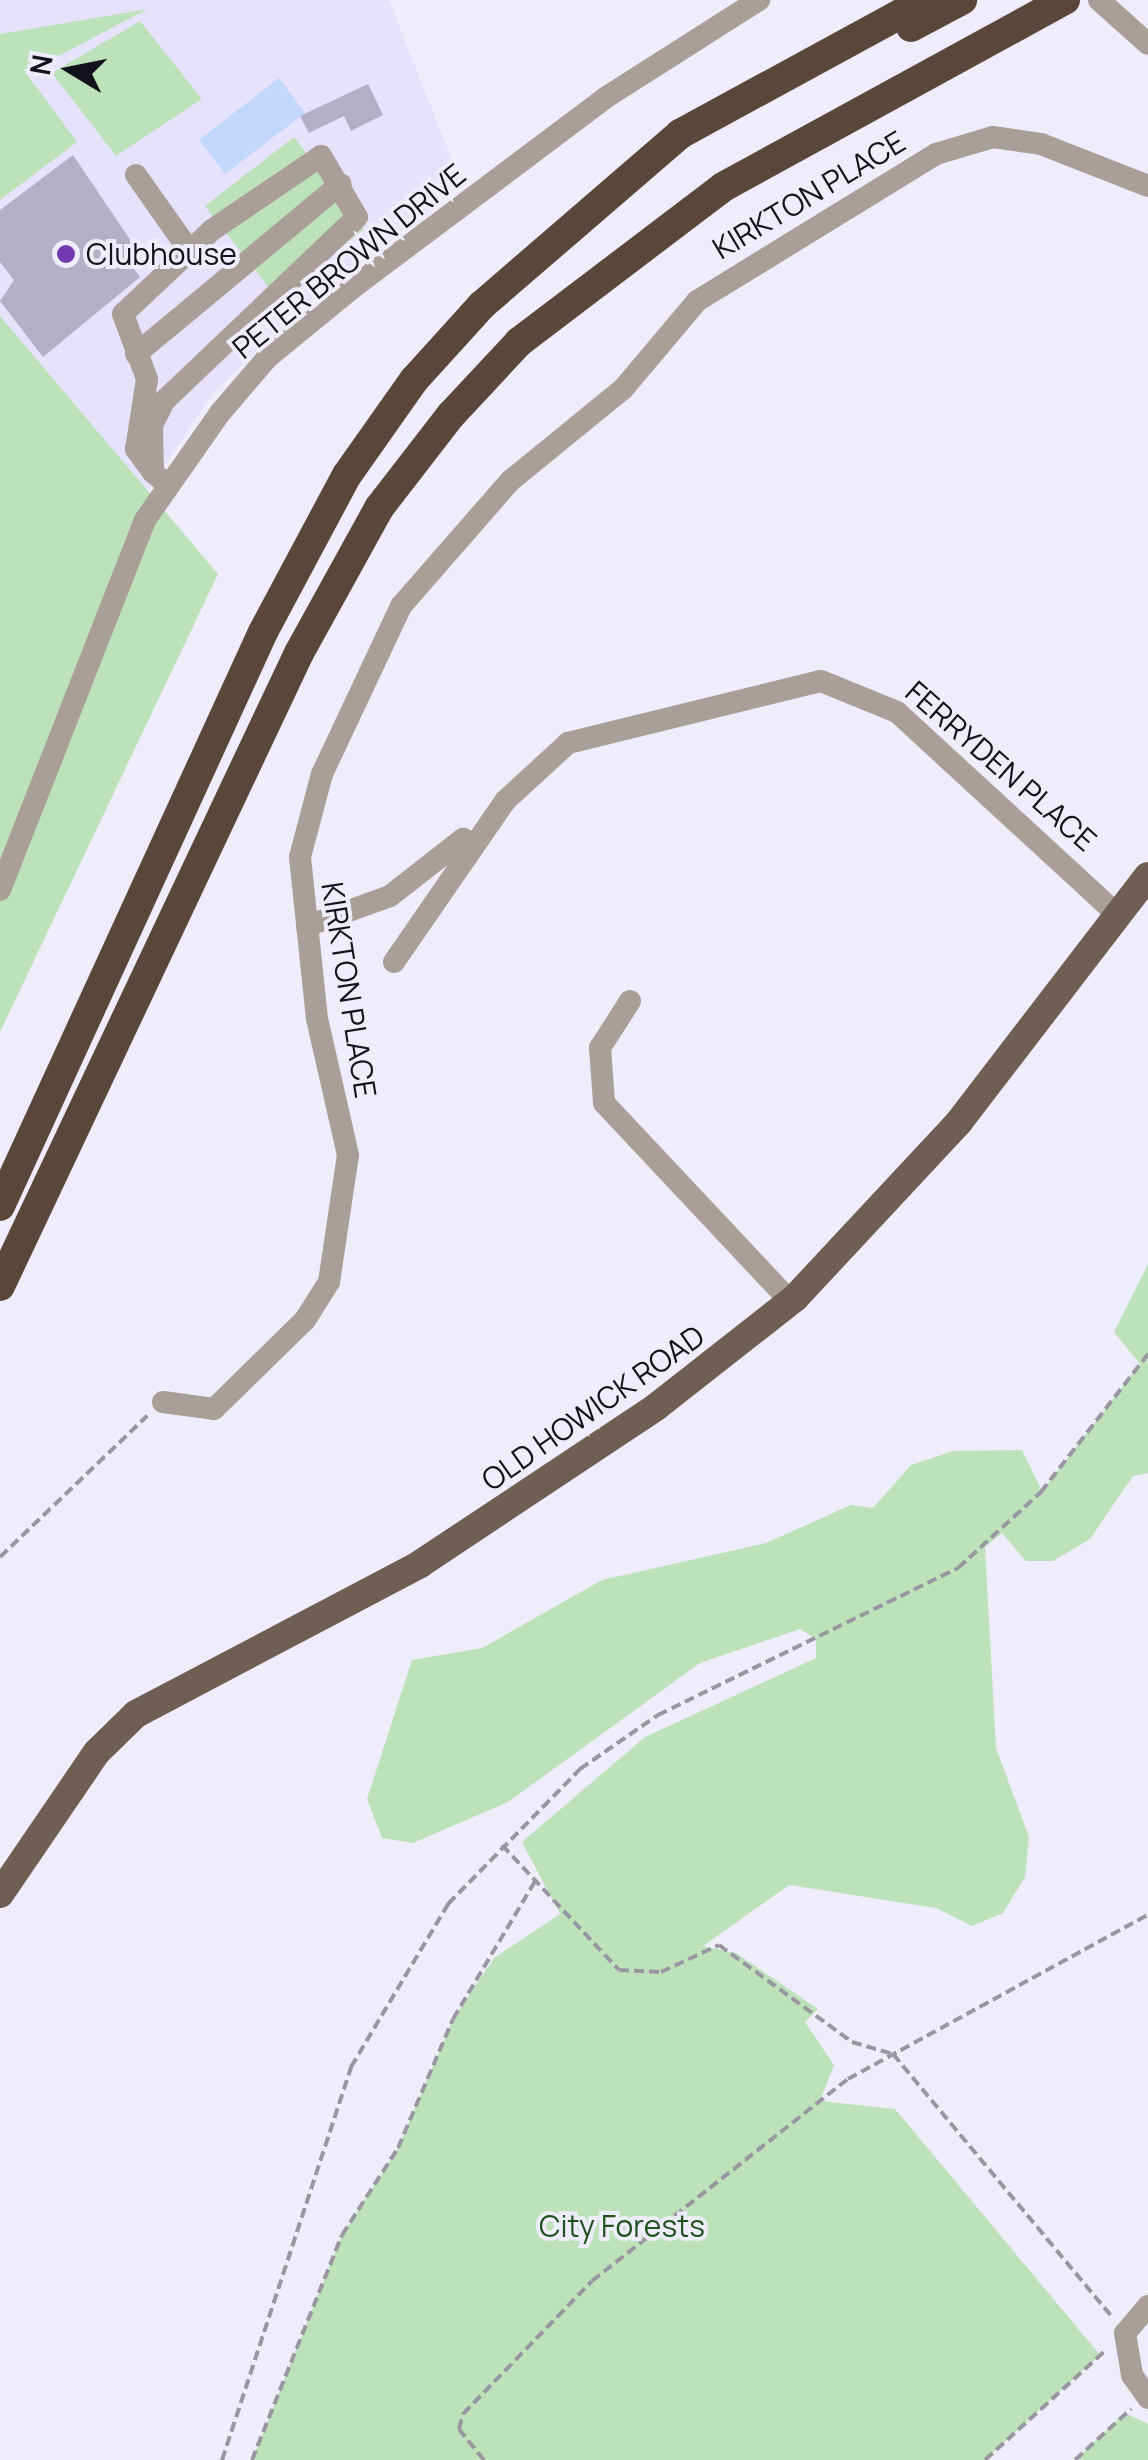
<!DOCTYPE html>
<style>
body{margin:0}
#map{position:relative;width:1148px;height:2460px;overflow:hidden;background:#efecfb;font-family:Manrope,sans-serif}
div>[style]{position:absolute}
.built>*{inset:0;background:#e7e2fc}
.green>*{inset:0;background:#bde2ba}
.water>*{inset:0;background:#c2d8fd}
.building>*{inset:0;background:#b4afc7}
.path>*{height:4px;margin-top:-2px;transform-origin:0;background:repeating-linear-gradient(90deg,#9996a2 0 10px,transparent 0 15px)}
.minor>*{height:22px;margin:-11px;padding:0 11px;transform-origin:11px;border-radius:11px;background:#a99f98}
.major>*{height:28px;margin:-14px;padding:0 14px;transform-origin:14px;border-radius:14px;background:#705e53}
.highway>*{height:30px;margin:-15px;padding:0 15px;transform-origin:15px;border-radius:15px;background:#5b473a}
.dots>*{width:28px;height:28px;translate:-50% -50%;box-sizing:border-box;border:5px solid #efecfb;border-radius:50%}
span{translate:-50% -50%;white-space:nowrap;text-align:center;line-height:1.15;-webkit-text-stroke:8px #efecfb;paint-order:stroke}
.street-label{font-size:30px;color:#131119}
.poi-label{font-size:30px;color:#131119}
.left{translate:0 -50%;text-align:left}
.park-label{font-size:30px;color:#1f531e}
.north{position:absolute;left:20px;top:20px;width:100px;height:100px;-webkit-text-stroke:8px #efecfb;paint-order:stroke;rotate:280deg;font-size:28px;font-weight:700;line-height:40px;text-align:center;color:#131119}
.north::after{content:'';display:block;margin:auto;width:35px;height:45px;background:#131119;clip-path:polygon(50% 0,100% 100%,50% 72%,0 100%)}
</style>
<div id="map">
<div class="built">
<div style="clip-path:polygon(0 0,389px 0,462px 185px,312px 299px,213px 393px,144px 496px,0 316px,0 200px,76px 142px,25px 73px,144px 11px,0 34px)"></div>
</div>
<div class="green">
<div style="clip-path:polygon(148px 9px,26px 73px,77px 142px,0 200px,0 34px)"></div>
<div style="clip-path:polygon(140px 21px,202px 99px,116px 156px,52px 73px)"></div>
<div style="clip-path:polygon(294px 137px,364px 229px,276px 297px,205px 206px)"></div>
<div style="clip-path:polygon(0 316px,218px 574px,0 1032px)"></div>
<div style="clip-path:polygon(1148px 1264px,1148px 1473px,1133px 1476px,1090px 1539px,1053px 1561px,1026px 1561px,1002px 1533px,985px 1547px,996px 1748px,1029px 1837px,1025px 1877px,1003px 1913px,972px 1926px,936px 1908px,789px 1885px,703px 1946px,736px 1953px,818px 2009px,805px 2022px,834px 2065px,820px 2101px,895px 2109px,1100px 2355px,985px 2460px,252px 2460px,342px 2235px,398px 2148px,453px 2019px,494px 1958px,560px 1914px,522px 1842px,645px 1737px,816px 1658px,816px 1639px,800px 1629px,700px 1663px,508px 1802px,413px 1843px,382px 1838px,367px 1799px,412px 1660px,482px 1648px,602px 1580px,766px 1543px,851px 1505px,873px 1508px,911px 1465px,953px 1451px,1022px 1450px,1042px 1491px,1140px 1364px,1114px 1332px)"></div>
<div style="clip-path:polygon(1125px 2413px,1148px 2424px,1148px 2460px,1075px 2460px)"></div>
</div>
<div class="water">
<div style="clip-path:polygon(279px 78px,305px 113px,225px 174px,199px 140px)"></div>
</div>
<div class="building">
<div style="clip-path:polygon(368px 84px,383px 115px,351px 131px,344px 116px,309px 133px,300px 116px)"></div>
<div style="clip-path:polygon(73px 155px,137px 250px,126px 258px,140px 277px,43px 357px,0 301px,14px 280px,0 262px,0 210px)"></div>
</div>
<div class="path">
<div style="left:0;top:1557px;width:204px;rotate:-43.8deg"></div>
<div style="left:502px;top:1845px;width:171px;rotate:46.9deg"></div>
<div style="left:619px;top:1970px;width:42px;rotate:2.7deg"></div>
<div style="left:661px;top:1972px;width:64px;rotate:-25deg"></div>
<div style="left:719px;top:1945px;width:165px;rotate:36.1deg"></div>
<div style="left:852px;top:2042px;width:43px;rotate:16.3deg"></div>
<div style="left:893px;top:2054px;width:342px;rotate:50.2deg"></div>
<div style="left:222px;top:2460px;width:414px;rotate:-71.8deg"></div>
<div style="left:351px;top:2067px;width:190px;rotate:-59.2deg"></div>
<div style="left:448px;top:1904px;width:189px;rotate:-45.6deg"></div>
<div style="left:580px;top:1769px;width:95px;rotate:-34.7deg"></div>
<div style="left:658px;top:1715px;width:334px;rotate:-26.1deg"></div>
<div style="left:958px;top:1568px;width:113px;rotate:-42.5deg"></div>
<div style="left:1041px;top:1492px;width:175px;rotate:-52.2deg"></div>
<div style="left:252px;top:2460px;width:242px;rotate:-68.2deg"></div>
<div style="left:342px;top:2235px;width:103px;rotate:-57.2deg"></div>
<div style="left:398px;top:2148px;width:140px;rotate:-66.9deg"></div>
<div style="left:453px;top:2019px;width:162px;rotate:-59.2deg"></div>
<div style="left:484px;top:2460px;width:40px;rotate:-129deg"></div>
<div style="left:459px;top:2429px;width:16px;rotate:-75deg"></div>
<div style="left:463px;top:2414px;width:185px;rotate:-45.9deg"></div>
<div style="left:592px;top:2281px;width:326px;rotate:-38.3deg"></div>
<div style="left:848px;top:2079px;width:342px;rotate:-28.7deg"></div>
<div style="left:985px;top:2460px;width:165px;rotate:-42.3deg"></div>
<div style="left:1075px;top:2460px;width:76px;rotate:-42.3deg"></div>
</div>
<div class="minor">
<div style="left:1099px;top:0;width:66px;rotate:41.9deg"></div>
<div style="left:136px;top:175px;width:92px;rotate:54.8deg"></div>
<div style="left:136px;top:354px;width:266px;rotate:-39.7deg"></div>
<div style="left:153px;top:472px;width:47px;rotate:-91.2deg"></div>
<div style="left:152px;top:425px;width:28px;rotate:-63deg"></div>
<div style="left:165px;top:400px;width:265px;rotate:-43.6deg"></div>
<div style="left:357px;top:217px;width:71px;rotate:-120.5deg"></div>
<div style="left:321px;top:156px;width:132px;rotate:145.8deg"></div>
<div style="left:212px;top:230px;width:122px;rotate:136.7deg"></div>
<div style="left:123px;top:314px;width:69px;rotate:69.7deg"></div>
<div style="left:147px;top:379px;width:71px;rotate:98.9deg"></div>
<div style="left:136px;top:449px;width:29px;rotate:54deg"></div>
<div style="left:153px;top:472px;width:18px;rotate:43deg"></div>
<div style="left:0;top:890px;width:397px;rotate:-68.6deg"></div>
<div style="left:145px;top:520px;width:131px;rotate:-55deg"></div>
<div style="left:220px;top:413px;width:72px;rotate:-49.5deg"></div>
<div style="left:267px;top:358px;width:114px;rotate:-39.3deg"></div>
<div style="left:355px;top:286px;width:313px;rotate:-36.9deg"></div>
<div style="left:605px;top:98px;width:183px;rotate:-32.5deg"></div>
<div style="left:307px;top:926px;width:88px;rotate:-19.9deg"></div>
<div style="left:390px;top:896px;width:93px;rotate:-38deg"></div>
<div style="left:394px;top:962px;width:196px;rotate:-55.4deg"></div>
<div style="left:505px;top:801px;width:86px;rotate:-42.6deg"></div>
<div style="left:568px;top:743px;width:260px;rotate:-13.8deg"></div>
<div style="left:821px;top:681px;width:82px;rotate:22.2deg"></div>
<div style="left:897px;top:712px;width:299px;rotate:42.6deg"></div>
<div style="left:630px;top:1001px;width:56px;rotate:122.6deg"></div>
<div style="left:600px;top:1048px;width:55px;rotate:85.8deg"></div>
<div style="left:604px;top:1103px;width:272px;rotate:46.8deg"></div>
<div style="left:163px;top:1402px;width:51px;rotate:7.8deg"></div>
<div style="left:214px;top:1409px;width:127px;rotate:-44.4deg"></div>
<div style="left:305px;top:1320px;width:45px;rotate:-57.7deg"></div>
<div style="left:329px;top:1282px;width:128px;rotate:-81.5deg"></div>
<div style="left:348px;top:1155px;width:139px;rotate:-102.8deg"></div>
<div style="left:317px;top:1019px;width:163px;rotate:-96deg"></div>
<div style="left:300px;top:857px;width:86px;rotate:-75.2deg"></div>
<div style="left:322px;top:774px;width:186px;rotate:-64.8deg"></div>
<div style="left:401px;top:606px;width:166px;rotate:-48.9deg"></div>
<div style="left:510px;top:481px;width:146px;rotate:-39.2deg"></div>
<div style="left:623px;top:389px;width:115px;rotate:-49.9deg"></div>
<div style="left:697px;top:301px;width:281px;rotate:-31.6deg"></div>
<div style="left:936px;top:154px;width:59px;rotate:-16.6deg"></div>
<div style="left:993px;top:137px;width:49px;rotate:8.3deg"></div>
<div style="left:1041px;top:144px;width:115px;rotate:21.4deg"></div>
<div style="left:1148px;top:2306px;width:35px;rotate:130deg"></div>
<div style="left:1125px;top:2333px;width:43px;rotate:80.5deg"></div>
<div style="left:1132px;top:2375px;width:28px;rotate:55deg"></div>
</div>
<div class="major">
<div style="left:0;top:1894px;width:172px;rotate:-55.7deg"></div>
<div style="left:97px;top:1752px;width:54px;rotate:-44.3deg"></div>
<div style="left:136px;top:1714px;width:321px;rotate:-27.8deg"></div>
<div style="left:420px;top:1564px;width:283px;rotate:-33.6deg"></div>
<div style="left:656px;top:1407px;width:177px;rotate:-38.1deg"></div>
<div style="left:795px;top:1298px;width:241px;rotate:-47deg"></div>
<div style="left:959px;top:1122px;width:310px;rotate:-52.5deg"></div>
</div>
<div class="highway">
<div style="left:911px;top:27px;width:58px;rotate:-27.9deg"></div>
<div style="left:0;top:1206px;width:631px;rotate:-65.38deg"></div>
<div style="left:263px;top:632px;width:178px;rotate:-61.9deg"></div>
<div style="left:347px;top:475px;width:116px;rotate:-54.8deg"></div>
<div style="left:414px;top:380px;width:101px;rotate:-47.8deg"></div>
<div style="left:482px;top:305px;width:262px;rotate:-40.8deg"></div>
<div style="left:680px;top:134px;width:280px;rotate:-28.6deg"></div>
<div style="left:0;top:1286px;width:700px;rotate:-64.72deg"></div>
<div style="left:299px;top:653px;width:166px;rotate:-61.1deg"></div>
<div style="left:379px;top:508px;width:118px;rotate:-52.3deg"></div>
<div style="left:451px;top:415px;width:100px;rotate:-47deg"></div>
<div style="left:519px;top:342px;width:256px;rotate:-37.2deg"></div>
<div style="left:723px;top:187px;width:390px;rotate:-28.7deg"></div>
</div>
<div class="dots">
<div style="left:66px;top:254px;background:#7339b0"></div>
</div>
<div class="street-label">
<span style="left:809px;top:195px;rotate:-31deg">KIRKTON PLACE</span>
<span style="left:349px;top:261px;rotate:-39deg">PETER BROWN DRIVE</span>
<span style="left:1001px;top:766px;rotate:41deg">FERRYDEN PLACE</span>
<span style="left:349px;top:990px;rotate:81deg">KIRKTON PLACE</span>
<span style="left:593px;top:1408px;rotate:-35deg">OLD HOWICK ROAD</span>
</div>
<div class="poi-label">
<span class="left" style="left:86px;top:254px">Clubhouse</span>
</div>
<div class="park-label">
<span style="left:622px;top:2226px">City Forests</span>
</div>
<div class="north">N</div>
</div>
